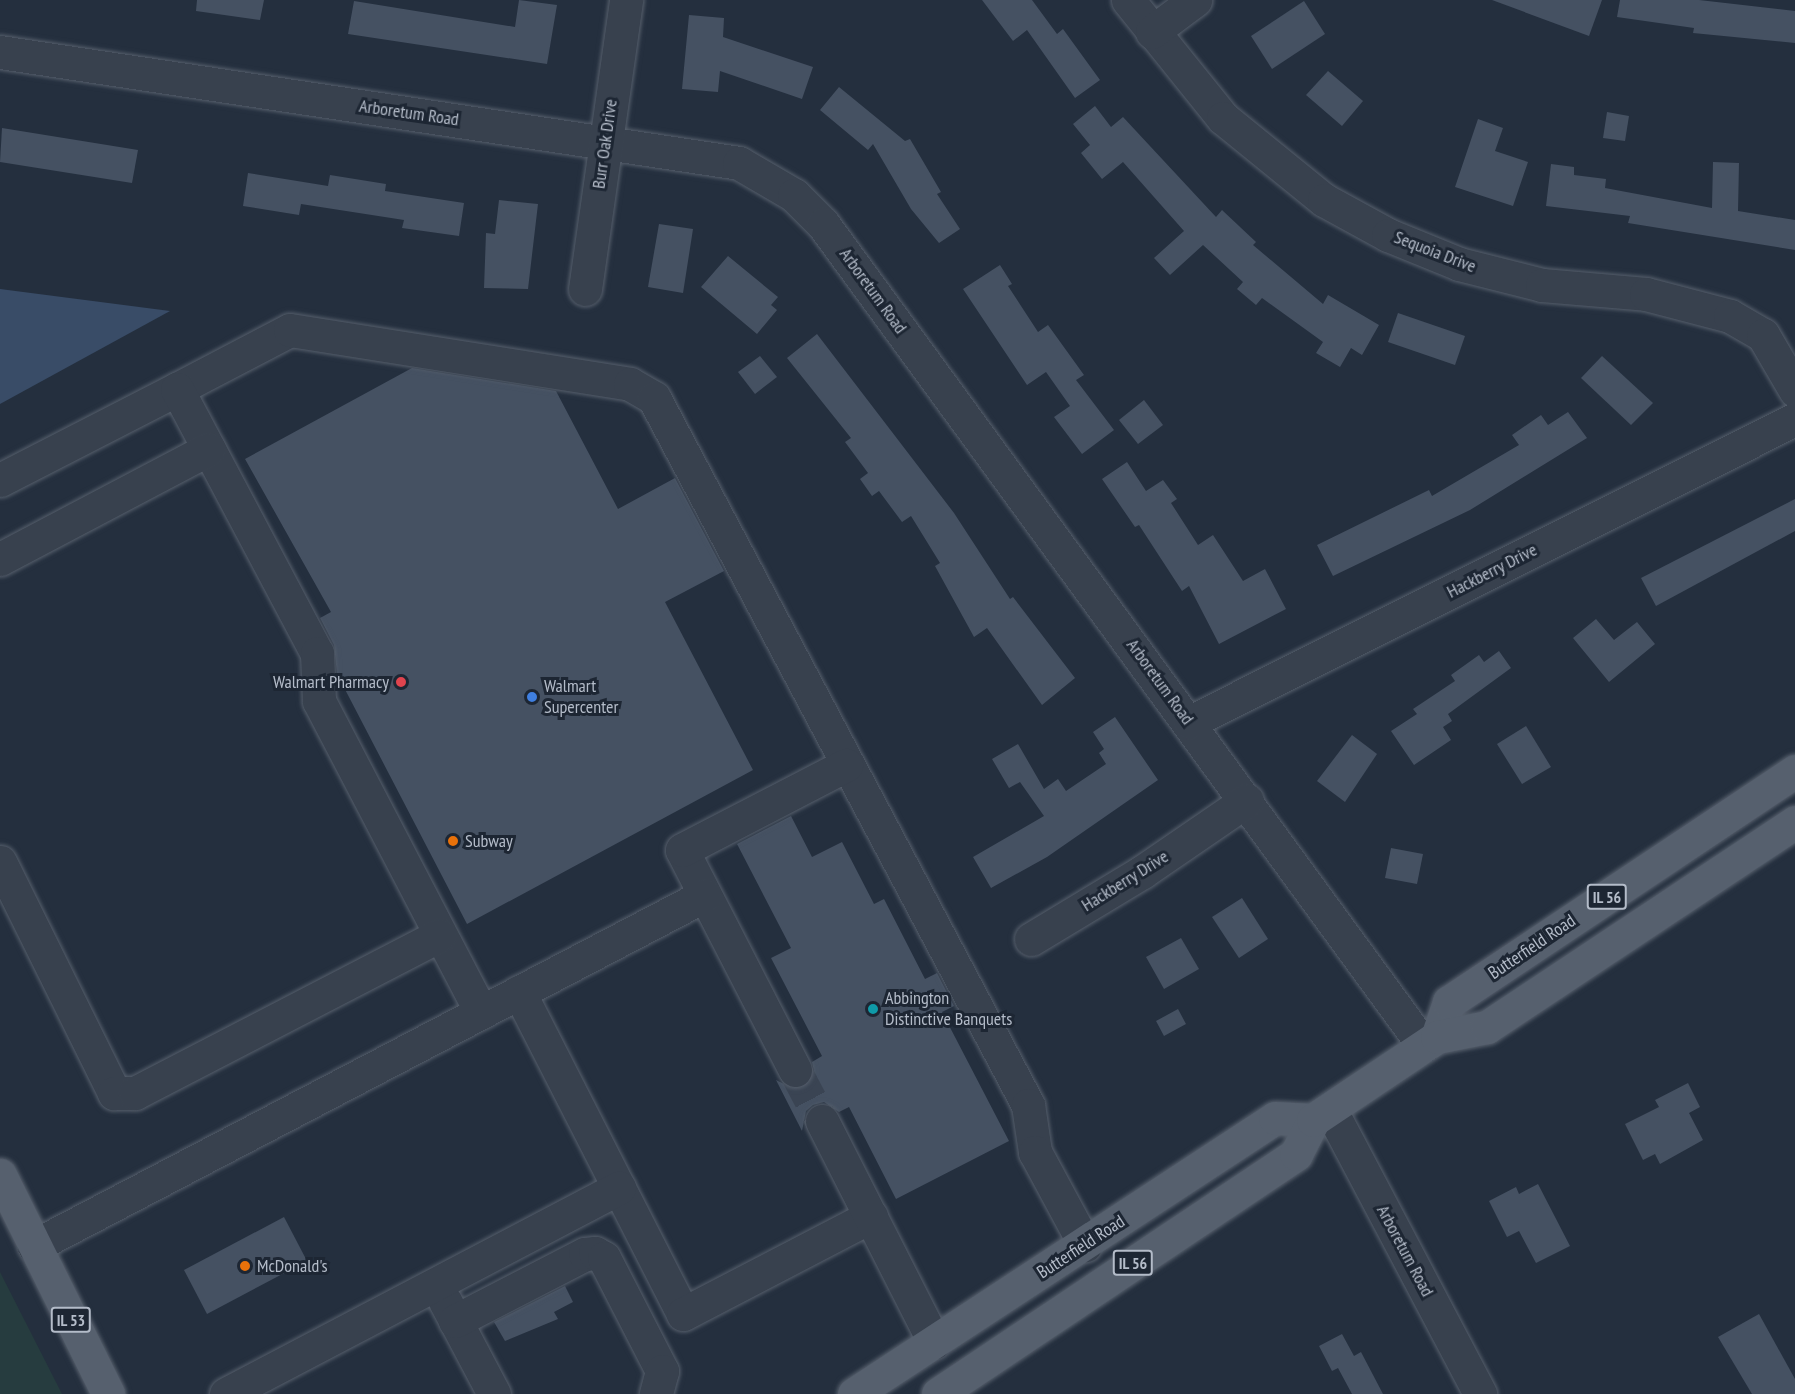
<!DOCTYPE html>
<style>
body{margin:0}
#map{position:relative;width:1795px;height:1394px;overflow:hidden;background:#242f3e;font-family:"PT Sans Narrow",sans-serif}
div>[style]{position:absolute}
.green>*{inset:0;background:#263c3f}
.water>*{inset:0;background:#394c67}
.building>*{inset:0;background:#455162}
.minor-tunnel>*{height:33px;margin-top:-16.5px;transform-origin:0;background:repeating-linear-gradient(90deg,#3a4453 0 33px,transparent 0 49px)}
.roads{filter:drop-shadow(0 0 2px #565f6c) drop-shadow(0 0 2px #565f6c)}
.minor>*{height:33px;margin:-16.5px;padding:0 16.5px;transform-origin:16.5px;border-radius:16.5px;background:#38414e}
.major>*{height:33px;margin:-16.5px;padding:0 16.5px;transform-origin:16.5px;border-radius:16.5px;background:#56606e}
.dots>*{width:16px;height:16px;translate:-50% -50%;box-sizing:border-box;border:3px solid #1d2633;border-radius:50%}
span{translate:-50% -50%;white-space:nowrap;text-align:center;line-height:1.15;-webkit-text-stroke:6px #1d2633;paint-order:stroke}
.shield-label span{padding:2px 4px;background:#1d2633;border:2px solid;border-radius:4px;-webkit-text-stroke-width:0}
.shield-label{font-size:16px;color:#b4bcc9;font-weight:700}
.street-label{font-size:18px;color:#b4bcc9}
.poi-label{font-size:18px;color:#b4bcc9}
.right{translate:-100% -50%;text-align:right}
.left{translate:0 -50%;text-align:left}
</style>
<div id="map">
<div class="green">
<div style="clip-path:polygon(0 1272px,62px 1394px,0 1394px)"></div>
</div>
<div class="water">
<div style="clip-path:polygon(0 289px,170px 311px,0 404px)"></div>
</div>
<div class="building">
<div style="clip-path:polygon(197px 0,264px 0,260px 20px,196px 11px)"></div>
<div style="clip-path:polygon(519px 0,557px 5px,547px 64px,348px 34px,354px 1px,515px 27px)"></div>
<div style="clip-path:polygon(982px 0,1032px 0,1057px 34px,1063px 29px,1100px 80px,1075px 98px,1027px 30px,1013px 41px)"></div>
<div style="clip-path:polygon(1492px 0,1602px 0,1589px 36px)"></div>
<div style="clip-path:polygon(1620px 0,1699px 0,1795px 11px,1795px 43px,1693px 33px,1694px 28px,1617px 17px)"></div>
<div style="clip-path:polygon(1304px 1px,1325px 34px,1272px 69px,1251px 36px)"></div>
<div style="clip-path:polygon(689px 15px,724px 18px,723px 37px,813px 67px,802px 99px,720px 71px,718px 92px,682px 89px)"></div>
<div style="clip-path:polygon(1328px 71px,1363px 101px,1342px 126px,1306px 95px)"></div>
<div style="clip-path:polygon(839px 87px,905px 141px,910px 139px,941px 192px,937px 194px,960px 229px,939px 243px,911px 209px,873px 144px,868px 150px,820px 110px)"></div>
<div style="clip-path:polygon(1095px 106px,1111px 127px,1123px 117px,1216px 217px,1222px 210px,1256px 242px,1253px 245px,1323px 304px,1328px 295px,1379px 325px,1362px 355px,1351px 348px,1340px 367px,1316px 353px,1323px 342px,1262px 298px,1256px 305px,1237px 289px,1243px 282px,1203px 245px,1170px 275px,1154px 258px,1184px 231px,1123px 162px,1102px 179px,1081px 153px,1090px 145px,1073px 124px)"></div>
<div style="clip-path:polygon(1607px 112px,1629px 116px,1625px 141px,1603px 138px)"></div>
<div style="clip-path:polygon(1478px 119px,1503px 128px,1495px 151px,1528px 162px,1513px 206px,1455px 187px)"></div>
<div style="clip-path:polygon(2px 128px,138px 150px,132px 183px,0 162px)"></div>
<div style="clip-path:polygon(1713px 162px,1739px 163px,1738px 211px,1795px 220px,1795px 250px,1628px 223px,1630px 216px,1546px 206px,1551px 164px,1574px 167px,1574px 175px,1606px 179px,1605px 188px,1712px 208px)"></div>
<div style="clip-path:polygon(248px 173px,328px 186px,330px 175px,386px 184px,385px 191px,464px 203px,459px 236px,402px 228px,404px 220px,301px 204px,299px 215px,243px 206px)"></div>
<div style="clip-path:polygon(499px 200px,538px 204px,528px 289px,484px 288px,486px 233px,495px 234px)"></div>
<div style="clip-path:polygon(659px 224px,693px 229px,683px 293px,648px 287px)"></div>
<div style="clip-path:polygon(728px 256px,778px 297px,771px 305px,777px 310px,757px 334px,701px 287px)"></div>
<div style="clip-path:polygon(1000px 265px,1012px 284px,1008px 286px,1038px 332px,1048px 325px,1084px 375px,1076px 380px,1114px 430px,1082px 454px,1054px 417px,1070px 406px,1046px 372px,1027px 385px,963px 289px)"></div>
<div style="clip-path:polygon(1398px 313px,1465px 336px,1455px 365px,1388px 342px)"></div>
<div style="clip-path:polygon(817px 334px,954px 513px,1010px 599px,1013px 597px,1075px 678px,1042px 705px,987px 628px,974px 637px,935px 566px,940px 563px,911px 516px,902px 522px,879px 491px,872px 496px,860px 479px,868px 473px,845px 442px,851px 438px,787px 358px)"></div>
<div style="clip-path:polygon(760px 356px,777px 377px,755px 394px,738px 372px)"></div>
<div style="clip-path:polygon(1602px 356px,1653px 403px,1631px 425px,1581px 378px)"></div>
<div style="clip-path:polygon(412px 368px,556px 391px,618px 509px,675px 478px,724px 571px,665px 602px,753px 770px,467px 924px,337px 674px,334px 645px,320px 618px,331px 612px,245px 459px)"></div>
<div style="clip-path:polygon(1144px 400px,1163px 425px,1138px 444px,1119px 420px)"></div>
<div style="clip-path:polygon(1568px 412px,1587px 438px,1470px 510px,1333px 576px,1317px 545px,1429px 490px,1432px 496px,1519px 445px,1512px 435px,1541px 415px,1548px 425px)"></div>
<div style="clip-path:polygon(1127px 462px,1146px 491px,1163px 480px,1177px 499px,1171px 503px,1198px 545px,1213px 535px,1243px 581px,1265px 569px,1286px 609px,1219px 644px,1189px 586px,1182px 591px,1139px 525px,1135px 527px,1102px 479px)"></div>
<div style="clip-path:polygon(1795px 499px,1795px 531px,1656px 606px,1641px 578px)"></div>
<div style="clip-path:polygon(1596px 619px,1614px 640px,1637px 622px,1655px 644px,1609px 682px,1573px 638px)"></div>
<div style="clip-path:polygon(1499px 651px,1511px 668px,1448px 714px,1452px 721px,1443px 727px,1451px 740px,1414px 765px,1391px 731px,1417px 714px,1413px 709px,1455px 681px,1451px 675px,1479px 655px,1484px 662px)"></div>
<div style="clip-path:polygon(1115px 717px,1158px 780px,1047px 857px,991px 888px,973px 857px,1044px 816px,1020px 782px,1009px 788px,992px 759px,1018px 744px,1044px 789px,1058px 779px,1066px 791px,1106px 764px,1099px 753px,1104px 749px,1093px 732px)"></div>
<div style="clip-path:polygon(1526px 726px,1551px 767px,1522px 784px,1497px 744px)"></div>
<div style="clip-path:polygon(1352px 735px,1377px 754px,1345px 802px,1317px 781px)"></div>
<div style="clip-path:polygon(791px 816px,812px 857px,842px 842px,874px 904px,884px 899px,925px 979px,937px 973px,954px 1006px,942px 1012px,1009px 1141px,896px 1199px,849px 1107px,839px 1112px,824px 1102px,813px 1105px,806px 1111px,802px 1131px,776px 1080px,794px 1089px,804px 1086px,814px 1071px,812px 1062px,822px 1056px,771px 958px,791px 948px,737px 844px)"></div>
<div style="clip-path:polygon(1391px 848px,1423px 854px,1417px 884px,1385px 878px)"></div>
<div style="clip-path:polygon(1242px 898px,1268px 939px,1239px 958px,1212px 917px)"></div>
<div style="clip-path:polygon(1181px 938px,1199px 969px,1164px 989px,1146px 957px)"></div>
<div style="clip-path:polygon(1178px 1009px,1186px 1024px,1164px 1036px,1156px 1021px)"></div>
<div style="clip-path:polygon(1688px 1083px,1700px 1107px,1689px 1113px,1703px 1140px,1660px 1164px,1655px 1154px,1643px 1160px,1625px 1124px,1659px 1107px,1655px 1100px)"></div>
<div style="clip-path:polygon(1538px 1184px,1570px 1246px,1536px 1263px,1519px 1231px,1507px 1237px,1489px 1201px,1516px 1187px,1519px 1194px)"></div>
<div style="clip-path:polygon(284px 1217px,307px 1261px,207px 1314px,184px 1270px)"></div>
<div style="clip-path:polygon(565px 1286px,573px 1302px,554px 1312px,558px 1319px,505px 1341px,494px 1322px)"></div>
<div style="clip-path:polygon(1759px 1314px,1795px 1379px,1795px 1394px,1752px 1394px,1718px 1337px)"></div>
<div style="clip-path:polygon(1342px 1334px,1354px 1356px,1361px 1352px,1383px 1394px,1352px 1394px,1338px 1368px,1332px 1371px,1319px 1346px)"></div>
</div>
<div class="minor-tunnel">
<div style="left:795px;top:1070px;width:58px;rotate:62.1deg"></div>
</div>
<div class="roads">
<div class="minor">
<div style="left:1128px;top:0;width:151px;rotate:51.2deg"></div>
<div style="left:1223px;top:118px;width:130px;rotate:39.1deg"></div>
<div style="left:1324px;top:200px;width:73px;rotate:28.7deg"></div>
<div style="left:1388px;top:235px;width:77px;rotate:22.2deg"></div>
<div style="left:1459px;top:264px;width:86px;rotate:14.2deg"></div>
<div style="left:1542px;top:285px;width:104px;rotate:4.9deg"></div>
<div style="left:1646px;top:294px;width:87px;rotate:14.7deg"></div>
<div style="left:1730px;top:316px;width:38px;rotate:30deg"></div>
<div style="left:1763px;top:335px;width:64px;rotate:59.8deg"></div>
<div style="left:1152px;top:32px;width:54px;rotate:-36.7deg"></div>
<div style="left:0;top:52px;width:747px;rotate:8.54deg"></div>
<div style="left:739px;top:163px;width:64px;rotate:30.2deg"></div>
<div style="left:794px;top:195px;width:41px;rotate:45deg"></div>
<div style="left:823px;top:224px;width:1018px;rotate:53.83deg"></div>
<div style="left:585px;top:289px;width:292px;rotate:-81.9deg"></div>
<div style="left:177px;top:389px;width:127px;rotate:-27.6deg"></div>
<div style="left:290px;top:330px;width:344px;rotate:9deg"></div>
<div style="left:630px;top:384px;width:28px;rotate:30deg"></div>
<div style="left:654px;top:398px;width:800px;rotate:62.12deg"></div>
<div style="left:1028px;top:1105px;width:48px;rotate:81.5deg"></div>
<div style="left:1035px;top:1152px;width:106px;rotate:61.7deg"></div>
<div style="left:0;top:480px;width:199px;rotate:-27.2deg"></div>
<div style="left:177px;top:389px;width:299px;rotate:62.1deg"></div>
<div style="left:317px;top:653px;width:48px;rotate:87.6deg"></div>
<div style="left:319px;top:701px;width:351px;rotate:62.5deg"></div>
<div style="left:0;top:559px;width:236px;rotate:-27.8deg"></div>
<div style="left:1190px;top:722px;width:677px;rotate:-26.6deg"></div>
<div style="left:0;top:862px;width:258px;rotate:63.7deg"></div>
<div style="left:114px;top:1093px;width:21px"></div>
<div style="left:135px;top:1093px;width:343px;rotate:-27.4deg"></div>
<div style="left:1031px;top:939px;width:130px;rotate:-31.1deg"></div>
<div style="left:1142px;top:872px;width:127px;rotate:-34.4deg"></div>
<div style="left:519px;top:992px;width:361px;rotate:63deg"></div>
<div style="left:683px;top:1314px;width:212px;rotate:-27.5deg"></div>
<div style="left:795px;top:1070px;width:247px;rotate:-117.2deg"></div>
<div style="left:682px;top:850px;width:185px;rotate:-27.4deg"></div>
<div style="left:1330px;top:1109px;width:322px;rotate:62.2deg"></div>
<div style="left:822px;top:1121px;width:248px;rotate:63.1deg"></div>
<div style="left:34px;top:1246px;width:757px;rotate:-27.61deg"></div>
<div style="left:445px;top:1301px;width:105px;rotate:62.2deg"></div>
<div style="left:455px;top:1321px;width:146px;rotate:-27.3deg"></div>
<div style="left:585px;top:1254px;width:10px;rotate:-6deg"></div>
<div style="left:595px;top:1253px;width:10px;rotate:29deg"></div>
<div style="left:604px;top:1258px;width:127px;rotate:62.8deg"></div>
<div style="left:662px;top:1371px;width:24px;rotate:105deg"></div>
<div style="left:226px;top:1394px;width:444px;rotate:-27.7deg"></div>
</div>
<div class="major">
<div style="left:1437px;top:1037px;width:37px;rotate:-71deg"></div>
<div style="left:1449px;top:1002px;width:416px;rotate:-33.7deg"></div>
<div style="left:0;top:1175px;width:244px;rotate:63.7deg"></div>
<div style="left:854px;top:1394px;width:503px;rotate:-33.25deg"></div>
<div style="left:1275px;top:1118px;width:38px;rotate:3deg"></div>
<div style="left:938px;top:1394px;width:431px;rotate:-33.8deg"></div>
<div style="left:1296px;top:1154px;width:38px;rotate:-63deg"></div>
<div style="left:1313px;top:1120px;width:149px;rotate:-33.8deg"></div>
<div style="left:1437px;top:1037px;width:51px;rotate:-11.3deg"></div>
<div style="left:1487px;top:1027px;width:370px;rotate:-33.6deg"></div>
</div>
</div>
<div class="dots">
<div style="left:401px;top:682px;background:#e0444e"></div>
<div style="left:532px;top:697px;background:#3f7fe0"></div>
<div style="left:453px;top:841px;background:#e8710a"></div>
<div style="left:873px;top:1009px;background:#0f9aa8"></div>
<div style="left:245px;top:1266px;background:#e8710a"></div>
</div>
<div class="shield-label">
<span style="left:1607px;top:897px">IL 56</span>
<span style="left:1133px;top:1263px">IL 56</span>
<span style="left:71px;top:1320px">IL 53</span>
</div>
<div class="street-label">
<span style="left:409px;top:113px;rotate:8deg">Arboretum Road</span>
<span style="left:605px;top:144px;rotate:-82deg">Burr Oak Drive</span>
<span style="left:1435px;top:252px;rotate:21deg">Sequoia Drive</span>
<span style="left:873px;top:291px;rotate:54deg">Arboretum Road</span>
<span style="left:1492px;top:571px;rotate:-27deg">Hackberry Drive</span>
<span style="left:1160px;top:682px;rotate:54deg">Arboretum Road</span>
<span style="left:1125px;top:881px;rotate:-32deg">Hackberry Drive</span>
<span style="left:1532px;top:947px;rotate:-34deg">Butterfield Road</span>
<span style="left:1081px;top:1247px;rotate:-33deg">Butterfield Road</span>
<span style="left:1405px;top:1251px;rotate:62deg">Arboretum Road</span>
</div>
<div class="poi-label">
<span class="right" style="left:389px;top:682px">Walmart Pharmacy</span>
<span class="left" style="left:544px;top:697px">Walmart<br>Supercenter</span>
<span class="left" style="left:465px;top:841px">Subway</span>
<span class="left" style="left:885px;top:1009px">Abbington<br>Distinctive Banquets</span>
<span class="left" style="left:257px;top:1266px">McDonald's</span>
</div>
</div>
